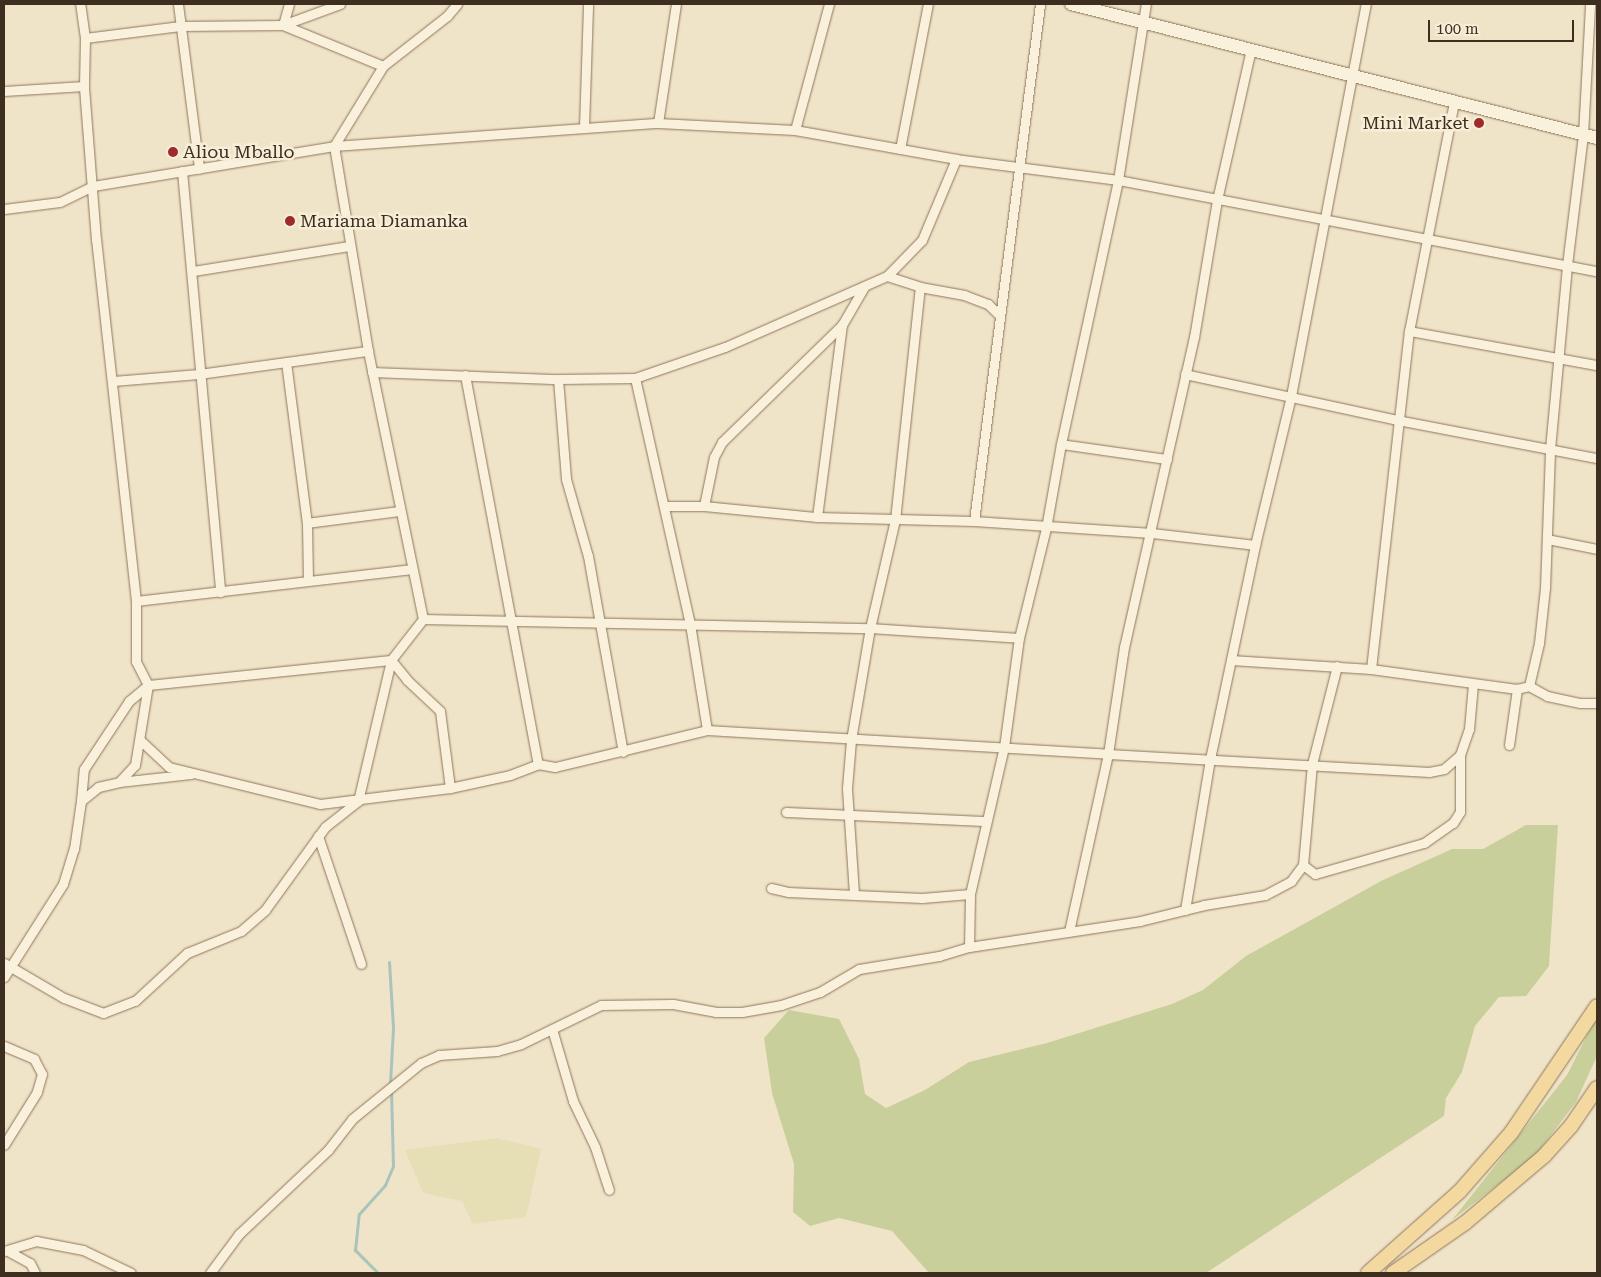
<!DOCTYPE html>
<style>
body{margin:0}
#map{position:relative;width:1601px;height:1277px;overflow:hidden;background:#f0e4c8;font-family:"Roboto Serif",serif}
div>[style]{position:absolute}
.farmland>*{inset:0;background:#e6deb5}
.green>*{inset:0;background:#c9cf9b}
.stream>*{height:3px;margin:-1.5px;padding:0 1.5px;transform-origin:1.5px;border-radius:1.5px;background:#a9c4bc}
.roads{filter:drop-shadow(0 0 1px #8d765c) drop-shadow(0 0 1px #8d765c)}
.minor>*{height:9px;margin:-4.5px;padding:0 4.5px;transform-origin:4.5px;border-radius:4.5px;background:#faf1dc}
.secondary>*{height:12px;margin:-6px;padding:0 6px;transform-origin:6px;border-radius:6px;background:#faf1dc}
.primary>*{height:14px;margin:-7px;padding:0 7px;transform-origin:7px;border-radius:7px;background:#f3d9a0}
.dots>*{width:14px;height:14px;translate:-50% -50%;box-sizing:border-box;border:2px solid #f7eed8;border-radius:50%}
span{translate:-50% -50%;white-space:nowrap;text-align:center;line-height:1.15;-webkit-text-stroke:5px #f7eed8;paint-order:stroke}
.poi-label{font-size:18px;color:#3d2e20}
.right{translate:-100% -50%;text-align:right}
.left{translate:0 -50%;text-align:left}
.frame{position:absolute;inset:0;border:5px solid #3d2e20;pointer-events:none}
.scale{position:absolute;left:1428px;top:20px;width:146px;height:22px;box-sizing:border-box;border:2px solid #3d2e20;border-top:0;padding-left:6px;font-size:15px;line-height:18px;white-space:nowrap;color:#3d2e20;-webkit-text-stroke:4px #f7eed8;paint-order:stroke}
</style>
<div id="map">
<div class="farmland">
<div style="clip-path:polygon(497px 1138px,541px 1149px,526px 1217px,473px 1224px,462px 1201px,423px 1193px,405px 1150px)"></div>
</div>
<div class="green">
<div style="clip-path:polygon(1526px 825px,1558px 825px,1549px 966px,1526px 996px,1499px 997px,1475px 1026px,1462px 1072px,1446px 1098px,1444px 1116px,1206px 1273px,929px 1273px,892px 1231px,839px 1218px,810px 1226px,793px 1212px,794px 1164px,772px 1093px,764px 1038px,789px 1010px,839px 1019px,859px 1059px,865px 1094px,886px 1108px,925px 1090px,969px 1062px,1047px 1043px,1172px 1004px,1203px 990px,1246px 956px,1381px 881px,1452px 849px,1483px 849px)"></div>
<div style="clip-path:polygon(1597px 1016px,1597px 1056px,1576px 1102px,1535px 1156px,1452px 1220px,1567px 1075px)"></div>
</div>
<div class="stream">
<div style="left:389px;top:962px;width:66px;rotate:86.5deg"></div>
<div style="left:393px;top:1028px;width:56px;rotate:93.1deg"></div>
<div style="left:378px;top:1273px;width:33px;rotate:-135deg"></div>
<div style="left:355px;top:1250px;width:36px;rotate:-84deg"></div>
<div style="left:359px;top:1214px;width:39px;rotate:-48deg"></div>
<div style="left:385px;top:1185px;width:21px;rotate:-67deg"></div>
<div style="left:393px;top:1166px;width:76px;rotate:-91.5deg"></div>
</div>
<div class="roads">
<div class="minor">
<div style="left:178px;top:4px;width:166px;rotate:82.7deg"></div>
<div style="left:340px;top:4px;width:61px;rotate:159.8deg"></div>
<div style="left:283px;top:25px;width:108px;rotate:22.3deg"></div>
<div style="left:85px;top:38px;width:96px;rotate:-7.2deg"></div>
<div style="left:180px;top:26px;width:103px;rotate:-0.6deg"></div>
<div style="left:283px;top:25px;width:22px;rotate:-74deg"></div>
<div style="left:1251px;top:49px;width:155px;rotate:102.7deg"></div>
<div style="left:1217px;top:200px;width:139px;rotate:99.5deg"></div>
<div style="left:1194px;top:337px;width:318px;rotate:102.7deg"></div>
<div style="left:1124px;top:647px;width:108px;rotate:98.5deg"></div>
<div style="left:1108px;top:754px;width:322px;rotate:3.2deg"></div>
<div style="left:1429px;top:772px;width:15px;rotate:-11deg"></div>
<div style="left:1444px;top:769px;width:21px;rotate:-41deg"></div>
<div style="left:4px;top:91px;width:80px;rotate:-3.6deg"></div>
<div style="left:1454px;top:102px;width:233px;rotate:101.1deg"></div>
<div style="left:1409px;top:331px;width:191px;rotate:10.3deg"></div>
<div style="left:658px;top:123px;width:120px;rotate:-81.4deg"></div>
<div style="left:584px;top:127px;width:123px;rotate:-88.1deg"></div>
<div style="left:795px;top:130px;width:131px;rotate:-74.9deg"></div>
<div style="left:900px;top:149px;width:148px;rotate:-79.1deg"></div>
<div style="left:182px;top:171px;width:423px;rotate:84.8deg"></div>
<div style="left:4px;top:209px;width:56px;rotate:-7.1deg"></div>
<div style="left:60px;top:202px;width:37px;rotate:-26deg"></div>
<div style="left:93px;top:186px;width:244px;rotate:-9.4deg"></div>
<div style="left:334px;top:146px;width:325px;rotate:-4.1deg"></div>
<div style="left:658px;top:123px;width:137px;rotate:2.9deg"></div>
<div style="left:795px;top:130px;width:164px;rotate:10.2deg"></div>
<div style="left:956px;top:159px;width:163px;rotate:7.4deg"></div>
<div style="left:1118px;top:180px;width:488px;rotate:10.8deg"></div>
<div style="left:193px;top:271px;width:158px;rotate:-9.1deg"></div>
<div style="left:887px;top:276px;width:35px;rotate:18deg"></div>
<div style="left:920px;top:287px;width:45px;rotate:10.3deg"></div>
<div style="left:964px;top:295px;width:26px;rotate:21deg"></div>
<div style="left:988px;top:304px;width:14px;rotate:45deg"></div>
<div style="left:286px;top:362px;width:162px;rotate:82.6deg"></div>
<div style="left:307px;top:523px;width:58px;rotate:89deg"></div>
<div style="left:372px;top:372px;width:186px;rotate:2.2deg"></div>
<div style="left:558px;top:379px;width:77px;rotate:-0.7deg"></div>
<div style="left:635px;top:378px;width:95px;rotate:-19deg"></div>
<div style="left:725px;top:347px;width:177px;rotate:-23.7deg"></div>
<div style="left:887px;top:276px;width:50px;rotate:-45.8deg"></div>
<div style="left:922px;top:240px;width:88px;rotate:-67.2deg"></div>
<div style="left:1185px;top:374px;width:217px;rotate:12.2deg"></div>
<div style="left:1397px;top:420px;width:204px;rotate:10.8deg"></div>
<div style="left:465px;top:375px;width:396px;rotate:79.4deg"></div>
<div style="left:635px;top:378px;width:252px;rotate:77.4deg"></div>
<div style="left:690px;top:624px;width:107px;rotate:80.9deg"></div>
<div style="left:558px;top:379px;width:100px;rotate:85.4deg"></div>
<div style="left:566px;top:479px;width:80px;rotate:74.1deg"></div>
<div style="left:588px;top:556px;width:199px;rotate:79.9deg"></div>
<div style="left:113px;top:381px;width:86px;rotate:-4.7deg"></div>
<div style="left:199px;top:374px;width:171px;rotate:-7.8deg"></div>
<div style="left:1061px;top:444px;width:107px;rotate:8.1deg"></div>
<div style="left:665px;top:506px;width:39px"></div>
<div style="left:704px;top:506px;width:114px;rotate:5.6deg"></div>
<div style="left:817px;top:517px;width:157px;rotate:1.5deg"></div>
<div style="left:974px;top:521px;width:178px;rotate:3.9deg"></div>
<div style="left:1152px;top:533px;width:104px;rotate:6.6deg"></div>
<div style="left:704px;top:506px;width:50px;rotate:-78.5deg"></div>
<div style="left:714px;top:457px;width:17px;rotate:-62deg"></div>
<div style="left:722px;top:442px;width:168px;rotate:-44.3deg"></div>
<div style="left:842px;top:325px;width:44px;rotate:-59.9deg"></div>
<div style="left:817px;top:517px;width:194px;rotate:-82.6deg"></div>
<div style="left:974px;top:521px;width:521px;rotate:-82.72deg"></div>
<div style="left:307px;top:523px;width:94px;rotate:-7.4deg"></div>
<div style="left:1547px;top:539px;width:51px;rotate:11.3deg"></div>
<div style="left:136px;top:601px;width:278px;rotate:-6.6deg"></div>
<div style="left:423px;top:619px;width:447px;rotate:1.2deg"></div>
<div style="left:870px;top:628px;width:149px;rotate:3.8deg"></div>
<div style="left:391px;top:660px;width:26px;rotate:51deg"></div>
<div style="left:407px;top:680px;width:45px;rotate:43.2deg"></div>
<div style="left:440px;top:711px;width:78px;rotate:82.6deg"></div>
<div style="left:1231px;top:660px;width:140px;rotate:3.7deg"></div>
<div style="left:1371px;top:669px;width:147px;rotate:7.8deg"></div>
<div style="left:1371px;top:669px;width:340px;rotate:-83.6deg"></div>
<div style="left:1529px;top:686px;width:21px;rotate:29deg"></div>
<div style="left:1547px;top:696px;width:34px;rotate:12deg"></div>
<div style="left:1580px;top:703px;width:17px"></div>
<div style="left:140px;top:740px;width:40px;rotate:43deg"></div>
<div style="left:169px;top:767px;width:155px;rotate:13.8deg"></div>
<div style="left:320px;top:804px;width:131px;rotate:-7deg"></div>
<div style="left:450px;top:788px;width:61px;rotate:-12.2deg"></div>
<div style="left:510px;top:775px;width:30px;rotate:-21deg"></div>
<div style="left:538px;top:764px;width:17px;rotate:10deg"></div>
<div style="left:555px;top:767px;width:156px;rotate:-13.7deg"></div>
<div style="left:707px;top:730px;width:402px;rotate:3.4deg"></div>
<div style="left:1108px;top:754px;width:181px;rotate:102.4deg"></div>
<div style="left:1509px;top:745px;width:57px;rotate:-81.9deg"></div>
<div style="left:1517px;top:689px;width:12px;rotate:-14deg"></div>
<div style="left:1529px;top:686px;width:44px;rotate:-76.9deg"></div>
<div style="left:1539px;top:643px;width:55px;rotate:-83.8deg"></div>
<div style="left:1545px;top:588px;width:139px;rotate:-87.9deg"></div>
<div style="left:1550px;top:449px;width:185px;rotate:-84.7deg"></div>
<div style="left:1567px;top:265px;width:131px;rotate:-83deg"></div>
<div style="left:1583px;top:135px;width:131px;rotate:-86.9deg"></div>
<div style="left:119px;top:782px;width:72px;rotate:-6.3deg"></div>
<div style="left:81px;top:801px;width:32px;rotate:-85deg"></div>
<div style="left:84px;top:769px;width:82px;rotate:-56.5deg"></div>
<div style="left:129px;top:701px;width:25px;rotate:-40deg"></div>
<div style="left:148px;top:685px;width:244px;rotate:-5.9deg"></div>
<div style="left:391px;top:660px;width:52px;rotate:-52deg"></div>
<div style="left:423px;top:619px;width:274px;rotate:-101.6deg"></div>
<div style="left:368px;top:351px;width:208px;rotate:-99.4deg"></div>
<div style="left:334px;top:146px;width:94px;rotate:-58.5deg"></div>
<div style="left:383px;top:66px;width:81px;rotate:-38deg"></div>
<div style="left:447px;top:16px;width:16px;rotate:-50deg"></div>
<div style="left:786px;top:812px;width:198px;rotate:2.6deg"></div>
<div style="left:318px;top:836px;width:135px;rotate:71.4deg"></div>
<div style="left:1303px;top:865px;width:15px;rotate:37deg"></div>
<div style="left:1315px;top:874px;width:113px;rotate:-15.9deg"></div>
<div style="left:1424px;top:843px;width:35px;rotate:-35deg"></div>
<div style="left:1453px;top:823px;width:13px;rotate:-58deg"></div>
<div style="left:1460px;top:812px;width:57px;rotate:-90deg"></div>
<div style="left:1460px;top:755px;width:28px;rotate:-71deg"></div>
<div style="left:1469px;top:729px;width:45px;rotate:-84.9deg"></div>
<div style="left:771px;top:888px;width:17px;rotate:13deg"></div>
<div style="left:788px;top:892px;width:134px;rotate:2.6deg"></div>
<div style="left:922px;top:898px;width:48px;rotate:-4.8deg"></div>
<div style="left:854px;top:894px;width:106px;rotate:-93.8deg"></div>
<div style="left:847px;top:788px;width:48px;rotate:-85.2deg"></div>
<div style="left:851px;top:740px;width:114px;rotate:-80.4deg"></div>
<div style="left:870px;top:628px;width:111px;rotate:-77deg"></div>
<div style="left:895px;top:520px;width:234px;rotate:-83.9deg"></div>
<div style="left:1185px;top:910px;width:153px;rotate:-80.6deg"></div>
<div style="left:1210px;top:759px;width:219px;rotate:-78.1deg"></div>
<div style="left:1255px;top:545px;width:153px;rotate:-76.4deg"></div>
<div style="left:1291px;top:396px;width:399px;rotate:-79.2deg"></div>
<div style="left:969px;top:947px;width:53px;rotate:-88.9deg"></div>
<div style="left:970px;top:894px;width:151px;rotate:-77deg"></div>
<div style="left:1004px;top:747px;width:110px;rotate:-82.2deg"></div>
<div style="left:1019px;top:638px;width:113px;rotate:-76.2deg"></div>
<div style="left:1046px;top:528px;width:85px;rotate:-79.9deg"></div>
<div style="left:1061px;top:444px;width:270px;rotate:-77.8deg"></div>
<div style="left:1118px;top:180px;width:178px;rotate:-81deg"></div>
<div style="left:4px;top:963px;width:69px;rotate:30.3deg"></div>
<div style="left:64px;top:998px;width:42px;rotate:21deg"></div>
<div style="left:103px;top:1013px;width:34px;rotate:-21deg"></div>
<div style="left:135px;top:1001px;width:71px;rotate:-42.7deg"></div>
<div style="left:187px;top:953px;width:58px;rotate:-22.2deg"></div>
<div style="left:241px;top:931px;width:32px;rotate:-41deg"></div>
<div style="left:265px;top:910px;width:102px;rotate:-54.1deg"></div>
<div style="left:325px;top:827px;width:42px;rotate:-38.2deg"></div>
<div style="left:358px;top:801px;width:145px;rotate:-76.8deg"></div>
<div style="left:4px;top:977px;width:110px;rotate:-57.6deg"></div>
<div style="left:63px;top:884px;width:37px;rotate:-73deg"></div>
<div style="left:74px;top:849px;width:49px;rotate:-81.7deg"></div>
<div style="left:81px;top:801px;width:22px;rotate:-39deg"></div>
<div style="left:98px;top:787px;width:22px;rotate:-13deg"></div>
<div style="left:119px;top:782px;width:23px;rotate:-47deg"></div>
<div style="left:135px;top:765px;width:81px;rotate:-80.8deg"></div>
<div style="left:148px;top:685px;width:27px;rotate:-117deg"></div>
<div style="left:136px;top:661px;width:60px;rotate:-90deg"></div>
<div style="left:136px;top:601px;width:363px;rotate:-96.3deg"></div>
<div style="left:96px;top:240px;width:154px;rotate:-94.5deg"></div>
<div style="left:84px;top:86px;width:48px;rotate:-88.8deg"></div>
<div style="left:85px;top:38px;width:34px;rotate:-98deg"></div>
<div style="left:552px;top:1029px;width:75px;rotate:73.7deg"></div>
<div style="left:573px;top:1101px;width:51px;rotate:64.4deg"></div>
<div style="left:595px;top:1147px;width:45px;rotate:72deg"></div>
<div style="left:4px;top:1046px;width:33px;rotate:23deg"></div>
<div style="left:34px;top:1059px;width:17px;rotate:62deg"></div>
<div style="left:42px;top:1074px;width:19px;rotate:106deg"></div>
<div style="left:37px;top:1092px;width:62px;rotate:121.9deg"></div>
<div style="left:4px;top:1251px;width:34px;rotate:-17deg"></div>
<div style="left:36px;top:1241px;width:48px;rotate:10.8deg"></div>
<div style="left:83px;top:1250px;width:53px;rotate:25.6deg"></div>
<div style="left:8px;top:1251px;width:25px;rotate:29deg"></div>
<div style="left:30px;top:1263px;width:11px;rotate:63deg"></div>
<div style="left:210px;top:1273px;width:49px;rotate:-53.4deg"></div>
<div style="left:239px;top:1234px;width:122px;rotate:-43.3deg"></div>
<div style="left:328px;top:1150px;width:39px;rotate:-52deg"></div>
<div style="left:352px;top:1119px;width:89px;rotate:-39.1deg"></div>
<div style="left:421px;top:1063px;width:20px;rotate:-24deg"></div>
<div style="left:439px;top:1055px;width:58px;rotate:-3.9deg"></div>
<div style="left:497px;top:1051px;width:25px;rotate:-16deg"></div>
<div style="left:521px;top:1044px;width:89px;rotate:-26deg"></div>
<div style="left:601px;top:1005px;width:72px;rotate:-0.8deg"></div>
<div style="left:673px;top:1004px;width:44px;rotate:10.5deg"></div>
<div style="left:716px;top:1012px;width:26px"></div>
<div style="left:742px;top:1012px;width:40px;rotate:-10deg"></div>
<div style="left:781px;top:1005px;width:41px;rotate:-18.4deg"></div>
<div style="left:820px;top:992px;width:45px;rotate:-30.5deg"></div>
<div style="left:859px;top:969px;width:81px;rotate:-9.2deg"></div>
<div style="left:939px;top:956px;width:31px;rotate:-17deg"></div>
<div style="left:969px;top:947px;width:173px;rotate:-8.6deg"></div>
<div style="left:1140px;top:921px;width:66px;rotate:-14deg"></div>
<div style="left:1204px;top:905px;width:62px;rotate:-9.3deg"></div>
<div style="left:1265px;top:895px;width:30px;rotate:-28deg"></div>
<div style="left:1291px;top:881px;width:20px;rotate:-53deg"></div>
<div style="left:1303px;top:865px;width:101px;rotate:-84.9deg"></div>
<div style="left:1312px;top:764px;width:101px;rotate:-75.7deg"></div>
</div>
<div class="secondary">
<div style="left:1071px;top:4px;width:543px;rotate:14.29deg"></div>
</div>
<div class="primary">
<div style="left:1368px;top:1273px;width:123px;rotate:-41.7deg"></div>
<div style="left:1460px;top:1191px;width:77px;rotate:-48.7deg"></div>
<div style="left:1511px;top:1133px;width:153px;rotate:-55.9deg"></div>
<div style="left:1393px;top:1273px;width:88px;rotate:-34.8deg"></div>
<div style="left:1465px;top:1223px;width:104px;rotate:-40.3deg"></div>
<div style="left:1544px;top:1156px;width:40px;rotate:-48deg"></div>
<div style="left:1571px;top:1126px;width:46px;rotate:-55.6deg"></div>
</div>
</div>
<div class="dots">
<div style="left:1479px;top:123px;background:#9e2a2b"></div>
<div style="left:173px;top:152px;background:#9e2a2b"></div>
<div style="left:290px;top:221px;background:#9e2a2b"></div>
</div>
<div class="poi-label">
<span class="right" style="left:1469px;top:123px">Mini Market</span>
<span class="left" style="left:183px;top:152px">Aliou Mballo</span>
<span class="left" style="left:300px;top:221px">Mariama Diamanka</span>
</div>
<div class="frame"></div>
<div class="scale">100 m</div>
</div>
